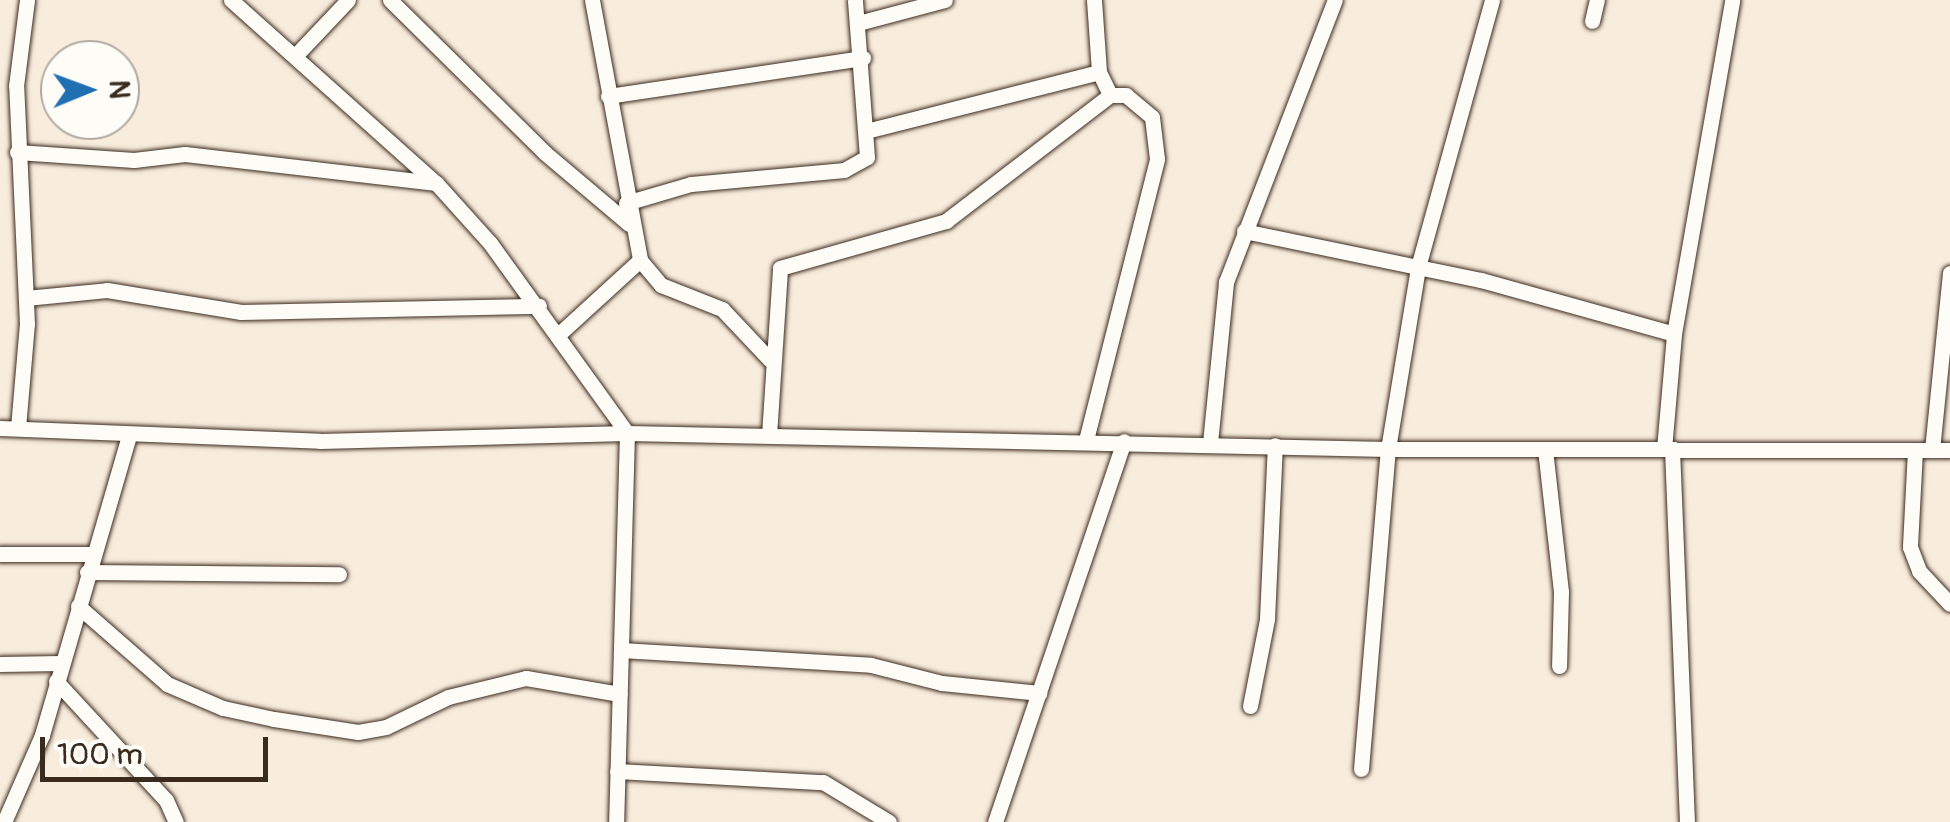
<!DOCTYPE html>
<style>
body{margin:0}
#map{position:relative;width:1950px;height:822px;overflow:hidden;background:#f8ecdc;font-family:Pangolin,sans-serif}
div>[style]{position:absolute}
.roads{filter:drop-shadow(0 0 2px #3b2a1e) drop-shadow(0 0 2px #3b2a1e)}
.minor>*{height:15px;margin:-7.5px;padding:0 7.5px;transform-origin:7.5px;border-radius:7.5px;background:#fdfcf7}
span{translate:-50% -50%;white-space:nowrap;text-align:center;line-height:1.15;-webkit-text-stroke:8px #fdfcf7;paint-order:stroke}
.north{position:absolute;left:40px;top:40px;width:100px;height:100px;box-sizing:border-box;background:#fdfcf7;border:2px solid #afa8a0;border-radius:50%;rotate:89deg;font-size:28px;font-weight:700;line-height:40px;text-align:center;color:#3b2a1e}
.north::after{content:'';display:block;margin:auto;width:35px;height:45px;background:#1f6fb2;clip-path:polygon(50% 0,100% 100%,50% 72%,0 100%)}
.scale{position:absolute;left:40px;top:737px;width:228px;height:45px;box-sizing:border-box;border:5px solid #3b2a1e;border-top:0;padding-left:12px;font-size:30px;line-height:35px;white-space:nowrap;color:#3b2a1e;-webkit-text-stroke:8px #fdfcf7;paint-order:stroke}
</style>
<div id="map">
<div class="roads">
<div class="minor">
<div style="left:231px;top:0;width:275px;rotate:41.8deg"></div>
<div style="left:436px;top:183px;width:81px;rotate:48deg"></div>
<div style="left:490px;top:243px;width:234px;rotate:54.2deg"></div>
<div style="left:627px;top:433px;width:389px;rotate:91.6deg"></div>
<div style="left:390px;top:0;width:218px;rotate:44.6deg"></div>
<div style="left:545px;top:153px;width:110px;rotate:40.2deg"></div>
<div style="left:592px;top:0;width:264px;rotate:79.5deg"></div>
<div style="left:640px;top:260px;width:33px;rotate:50deg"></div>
<div style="left:661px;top:285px;width:66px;rotate:21.5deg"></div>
<div style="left:722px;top:309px;width:70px;rotate:46.7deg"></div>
<div style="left:1094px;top:0;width:72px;rotate:86deg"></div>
<div style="left:1592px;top:21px;width:22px;rotate:-77deg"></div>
<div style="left:858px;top:23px;width:90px;rotate:-14.8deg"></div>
<div style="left:295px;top:56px;width:77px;rotate:-46.6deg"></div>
<div style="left:608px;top:96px;width:258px;rotate:-8.5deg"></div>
<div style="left:870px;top:130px;width:236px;rotate:-14.2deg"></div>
<div style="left:1099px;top:72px;width:25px;rotate:64deg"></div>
<div style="left:17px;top:152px;width:117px;rotate:3.9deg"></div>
<div style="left:134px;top:160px;width:51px;rotate:-6.7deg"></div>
<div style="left:185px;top:154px;width:253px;rotate:6.6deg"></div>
<div style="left:626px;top:203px;width:68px;rotate:-16.3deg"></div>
<div style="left:691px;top:184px;width:154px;rotate:-5.2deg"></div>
<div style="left:844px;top:170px;width:26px;rotate:-29deg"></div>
<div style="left:867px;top:157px;width:157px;rotate:-94.4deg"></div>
<div style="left:1244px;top:231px;width:242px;rotate:11.7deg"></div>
<div style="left:1481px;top:280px;width:200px;rotate:15.6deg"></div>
<div style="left:26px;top:298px;width:81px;rotate:-5.6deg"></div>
<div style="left:107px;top:290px;width:136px;rotate:9.3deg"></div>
<div style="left:241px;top:312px;width:298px;rotate:-1.2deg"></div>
<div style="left:559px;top:334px;width:110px;rotate:-42.4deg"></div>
<div style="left:0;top:428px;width:320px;rotate:2.3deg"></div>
<div style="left:320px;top:441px;width:307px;rotate:-1.5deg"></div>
<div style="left:627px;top:433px;width:761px;rotate:1.2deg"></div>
<div style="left:1388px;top:449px;width:562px;rotate:0.1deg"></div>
<div style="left:18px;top:428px;width:104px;rotate:-85.1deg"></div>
<div style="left:27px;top:324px;width:238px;rotate:-92.6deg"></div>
<div style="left:16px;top:86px;width:87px;rotate:-82.7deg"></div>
<div style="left:769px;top:435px;width:167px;rotate:-86.2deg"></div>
<div style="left:780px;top:268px;width:173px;rotate:-15.8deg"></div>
<div style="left:946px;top:221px;width:207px;rotate:-37.5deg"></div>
<div style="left:1086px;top:440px;width:290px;rotate:-75.8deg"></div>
<div style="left:1157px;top:159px;width:42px;rotate:-96.8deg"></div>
<div style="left:1152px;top:117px;width:34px;rotate:-140deg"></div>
<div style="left:1126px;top:95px;width:16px;rotate:180deg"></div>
<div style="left:1210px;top:443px;width:162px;rotate:-84.3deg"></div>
<div style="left:1226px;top:282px;width:302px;rotate:-68.9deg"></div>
<div style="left:1545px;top:449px;width:144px;rotate:83.6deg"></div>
<div style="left:1561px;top:592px;width:74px;rotate:91.5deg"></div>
<div style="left:1664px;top:449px;width:115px;rotate:-85deg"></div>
<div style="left:1674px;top:334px;width:339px;rotate:-80.1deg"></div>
<div style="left:1672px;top:449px;width:373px;rotate:87.7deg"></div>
<div style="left:1915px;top:450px;width:97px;rotate:93deg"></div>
<div style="left:1910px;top:547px;width:26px;rotate:69deg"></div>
<div style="left:1919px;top:571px;width:45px;rotate:46.8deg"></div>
<div style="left:1932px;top:450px;width:178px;rotate:-84.2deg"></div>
<div style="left:0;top:554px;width:93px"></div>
<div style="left:87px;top:572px;width:252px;rotate:0.5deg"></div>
<div style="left:78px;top:606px;width:118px;rotate:41.2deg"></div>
<div style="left:167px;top:684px;width:61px;rotate:23.2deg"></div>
<div style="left:223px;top:708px;width:52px;rotate:12.2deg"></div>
<div style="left:274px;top:719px;width:85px;rotate:8.8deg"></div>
<div style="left:358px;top:732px;width:28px;rotate:-10deg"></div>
<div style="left:386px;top:727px;width:69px;rotate:-25.8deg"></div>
<div style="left:448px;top:697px;width:80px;rotate:-13.7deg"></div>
<div style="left:526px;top:678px;width:95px;rotate:9.7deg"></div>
<div style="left:621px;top:650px;width:250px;rotate:3.4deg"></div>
<div style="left:871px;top:665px;width:73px;rotate:14.2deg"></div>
<div style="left:942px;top:683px;width:98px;rotate:5.9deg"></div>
<div style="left:0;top:664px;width:61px;rotate:-0.9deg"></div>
<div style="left:56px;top:681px;width:162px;rotate:47.3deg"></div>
<div style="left:166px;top:800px;width:24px;rotate:66deg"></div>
<div style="left:1250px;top:706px;width:89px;rotate:-78.9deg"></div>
<div style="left:1267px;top:619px;width:174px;rotate:-87.4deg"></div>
<div style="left:1361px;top:769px;width:321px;rotate:-85.2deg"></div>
<div style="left:1388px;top:449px;width:184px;rotate:-80.6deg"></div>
<div style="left:1418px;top:267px;width:277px;rotate:-74.5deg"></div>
<div style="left:617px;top:771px;width:206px;rotate:3.1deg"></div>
<div style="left:823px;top:782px;width:77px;rotate:31.2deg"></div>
<div style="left:4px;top:822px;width:95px;rotate:-66.4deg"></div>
<div style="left:42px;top:735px;width:311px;rotate:-73.8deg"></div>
<div style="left:995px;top:822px;width:402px;rotate:-71.3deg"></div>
</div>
</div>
<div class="north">N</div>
<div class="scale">100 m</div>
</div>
